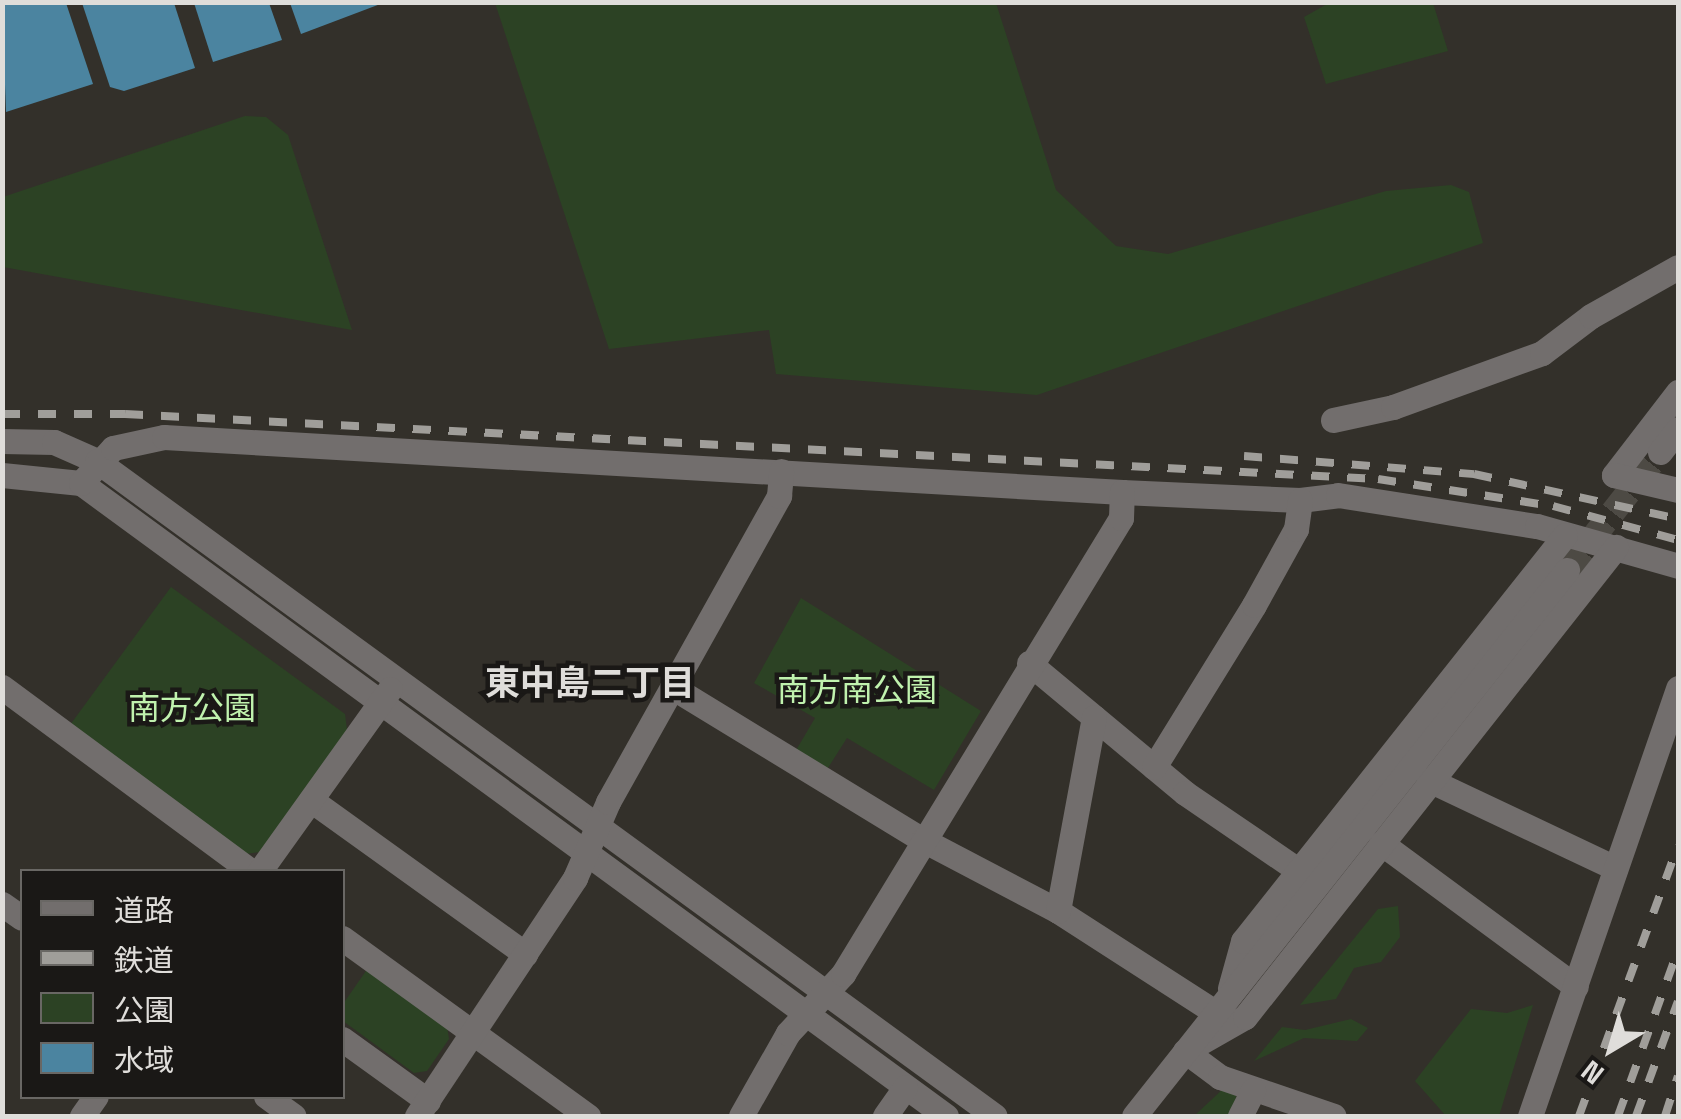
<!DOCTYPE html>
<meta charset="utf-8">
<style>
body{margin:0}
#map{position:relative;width:1681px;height:1119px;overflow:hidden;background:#33302a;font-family:"Space Grotesk","Noto Sans JP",sans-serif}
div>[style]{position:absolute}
.green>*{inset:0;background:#2c4224}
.water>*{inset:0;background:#4b84a0}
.minor-tunnel>*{height:25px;margin-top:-12.5px;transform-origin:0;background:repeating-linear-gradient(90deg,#4d4a44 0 25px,transparent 0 37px)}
.minor>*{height:25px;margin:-12.5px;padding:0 12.5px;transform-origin:12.5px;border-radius:12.5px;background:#726e6d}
.rail>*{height:8px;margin-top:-4px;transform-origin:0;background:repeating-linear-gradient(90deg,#a09e9a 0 18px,transparent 0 36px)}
span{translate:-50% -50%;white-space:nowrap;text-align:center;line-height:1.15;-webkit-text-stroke:9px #1a1816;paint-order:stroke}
.park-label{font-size:32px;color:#c0f2ae}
.neighbourhood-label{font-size:35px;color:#dfddda;font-weight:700}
.frame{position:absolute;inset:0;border:5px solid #dfddda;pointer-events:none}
.legend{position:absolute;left:20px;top:869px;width:325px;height:230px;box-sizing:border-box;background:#1a1816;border:2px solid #696764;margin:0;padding:12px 18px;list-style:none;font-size:30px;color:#dfddda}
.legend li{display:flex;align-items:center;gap:20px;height:50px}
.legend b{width:50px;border:2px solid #696764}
.north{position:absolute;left:1561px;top:999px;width:100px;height:100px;-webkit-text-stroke:8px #1a1816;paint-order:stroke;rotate:218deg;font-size:28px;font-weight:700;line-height:40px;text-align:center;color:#dfddda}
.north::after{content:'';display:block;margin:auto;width:35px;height:45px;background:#dfddda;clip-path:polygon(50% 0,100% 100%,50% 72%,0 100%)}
</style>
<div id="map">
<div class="green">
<div style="clip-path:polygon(495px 3px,996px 3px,1056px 190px,1116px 246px,1168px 254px,1386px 191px,1451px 185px,1469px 192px,1483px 243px,1037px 395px,776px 374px,769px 330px,609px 349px)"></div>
<div style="clip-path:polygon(1329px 3px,1433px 3px,1448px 51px,1326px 84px,1304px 17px)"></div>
<div style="clip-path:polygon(245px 116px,266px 117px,288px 135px,352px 330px,3px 267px,3px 197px)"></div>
<div style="clip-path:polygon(171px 587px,345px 714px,347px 730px,260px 852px,246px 854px,70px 725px)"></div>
<div style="clip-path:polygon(801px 598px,981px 711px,934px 790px,847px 738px,826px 771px,795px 752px,815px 718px,754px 683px)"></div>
<div style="clip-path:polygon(1398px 906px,1400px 937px,1381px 962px,1354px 968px,1336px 999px,1300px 1005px,1378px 909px)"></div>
<div style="clip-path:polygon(368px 968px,447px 1026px,449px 1039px,427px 1071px,414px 1073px,343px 1021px,343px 1004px)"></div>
<div style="clip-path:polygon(1533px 1005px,1499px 1116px,1446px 1116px,1415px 1081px,1471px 1009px,1507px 1013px)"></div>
<div style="clip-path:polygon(1351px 1019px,1368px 1028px,1357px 1041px,1304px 1038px,1254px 1061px,1282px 1027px,1305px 1030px)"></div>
<div style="clip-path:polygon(1224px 1088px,1237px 1093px,1232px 1116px,1194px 1116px)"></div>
</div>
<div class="water">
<div style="clip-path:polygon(2px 3px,66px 3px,93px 84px,6px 112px)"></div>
<div style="clip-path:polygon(82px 3px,174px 3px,195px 68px,124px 91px,110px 87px)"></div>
<div style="clip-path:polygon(194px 3px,269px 3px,282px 40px,213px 62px)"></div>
<div style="clip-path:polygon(290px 3px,290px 2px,383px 3px,301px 34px)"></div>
</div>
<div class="minor-tunnel">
<div style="left:1567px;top:570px;width:150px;rotate:-51.8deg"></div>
</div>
<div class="minor">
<div style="left:1678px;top:392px;width:105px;rotate:127.6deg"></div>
<div style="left:1614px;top:475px;width:66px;rotate:13.2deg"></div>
<div style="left:1333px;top:420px;width:61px;rotate:-12.2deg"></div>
<div style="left:1393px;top:407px;width:158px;rotate:-19.9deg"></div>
<div style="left:1542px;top:353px;width:61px;rotate:-37.1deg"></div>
<div style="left:1591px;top:316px;width:100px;rotate:-29.4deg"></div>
<div style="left:2px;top:441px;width:52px;rotate:1.1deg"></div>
<div style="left:54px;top:442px;width:47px;rotate:23.8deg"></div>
<div style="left:97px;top:461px;width:1111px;rotate:36.11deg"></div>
<div style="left:1660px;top:452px;width:29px;rotate:-52deg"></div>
<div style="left:2px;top:475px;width:79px;rotate:5.8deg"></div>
<div style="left:81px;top:483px;width:1072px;rotate:36.2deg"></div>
<div style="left:81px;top:483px;width:47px;rotate:-47.6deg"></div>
<div style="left:113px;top:448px;width:52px;rotate:-12.2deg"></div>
<div style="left:164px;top:437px;width:960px;rotate:3.29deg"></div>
<div style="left:1122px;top:492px;width:178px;rotate:2.6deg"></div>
<div style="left:1300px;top:500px;width:38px;rotate:-7deg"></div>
<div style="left:1338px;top:495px;width:201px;rotate:8.9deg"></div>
<div style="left:1537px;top:526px;width:147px;rotate:15.8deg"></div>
<div style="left:1029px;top:663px;width:203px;rotate:39.8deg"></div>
<div style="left:1185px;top:793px;width:137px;rotate:34.3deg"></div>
<div style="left:2px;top:687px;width:311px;rotate:36.5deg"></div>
<div style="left:672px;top:687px;width:294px;rotate:31.4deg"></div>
<div style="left:923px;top:840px;width:153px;rotate:27.7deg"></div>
<div style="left:1058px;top:911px;width:188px;rotate:32.8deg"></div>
<div style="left:1154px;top:767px;width:190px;rotate:-58.3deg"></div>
<div style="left:1254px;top:605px;width:87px;rotate:-61.1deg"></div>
<div style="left:1296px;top:529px;width:29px;rotate:-82deg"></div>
<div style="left:1429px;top:780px;width:206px;rotate:25.3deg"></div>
<div style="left:311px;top:800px;width:264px;rotate:35.7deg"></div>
<div style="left:1381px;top:843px;width:242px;rotate:36.4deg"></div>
<div style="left:259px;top:872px;width:225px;rotate:-54.4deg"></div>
<div style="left:2px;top:904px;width:24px;rotate:35deg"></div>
<div style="left:1058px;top:911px;width:197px;rotate:-79.5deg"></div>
<div style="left:342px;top:938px;width:304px;rotate:35.9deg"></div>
<div style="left:1230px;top:988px;width:49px;rotate:-74.5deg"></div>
<div style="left:1243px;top:941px;width:518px;rotate:-51.58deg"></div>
<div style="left:342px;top:1039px;width:106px;rotate:35.8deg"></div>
<div style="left:1196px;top:1045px;width:56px;rotate:-29.7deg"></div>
<div style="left:1245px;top:1017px;width:599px;rotate:-51.71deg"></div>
<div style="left:1185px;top:1051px;width:44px;rotate:36.6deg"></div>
<div style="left:1220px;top:1077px;width:120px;rotate:18.9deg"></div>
<div style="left:266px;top:1096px;width:34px;rotate:36deg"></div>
<div style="left:82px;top:1116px;width:24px;rotate:-55deg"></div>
<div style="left:417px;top:1116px;width:286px;rotate:-56.4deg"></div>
<div style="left:575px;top:878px;width:83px;rotate:-66.5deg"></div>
<div style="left:608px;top:802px;width:351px;rotate:-60.8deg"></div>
<div style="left:779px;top:496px;width:25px;rotate:-85deg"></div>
<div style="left:741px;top:1116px;width:95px;rotate:-60.5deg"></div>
<div style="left:788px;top:1033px;width:81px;rotate:-47deg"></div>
<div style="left:843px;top:974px;width:534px;rotate:-58.63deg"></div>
<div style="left:1121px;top:518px;width:26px;rotate:-88deg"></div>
<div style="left:885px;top:1116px;width:35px;rotate:-55deg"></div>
<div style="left:1134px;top:1116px;width:697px;rotate:-51.58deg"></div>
<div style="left:1240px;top:1116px;width:29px;rotate:-63deg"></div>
<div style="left:1530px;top:1116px;width:453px;rotate:-70.9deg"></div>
</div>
<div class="rail">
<div style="left:2px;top:414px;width:123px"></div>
<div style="left:125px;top:414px;width:1255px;rotate:2.97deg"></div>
<div style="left:1378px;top:479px;width:177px;rotate:8.8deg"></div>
<div style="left:1553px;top:506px;width:130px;rotate:15.2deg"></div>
<div style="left:1244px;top:456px;width:231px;rotate:4.5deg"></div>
<div style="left:1474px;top:474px;width:209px;rotate:12.4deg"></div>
<div style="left:1579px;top:1116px;width:288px;rotate:-69.9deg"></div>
<div style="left:1618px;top:1116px;width:177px;rotate:-70.1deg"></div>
<div style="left:1636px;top:1116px;width:122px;rotate:-69.9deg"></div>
<div style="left:1665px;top:1116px;width:42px;rotate:-72deg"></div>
</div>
<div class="park-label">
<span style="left:857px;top:690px">南方南公園</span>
<span style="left:192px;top:708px">南方公園</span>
</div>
<div class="neighbourhood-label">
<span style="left:590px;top:683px">東中島二丁目</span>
</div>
<div class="frame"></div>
<ul class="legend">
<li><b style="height:12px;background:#726e6d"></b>道路</li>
<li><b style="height:12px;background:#a09e9a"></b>鉄道</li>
<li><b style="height:28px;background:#2c4224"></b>公園</li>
<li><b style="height:28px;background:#4b84a0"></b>水域</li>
</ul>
<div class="north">N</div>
</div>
